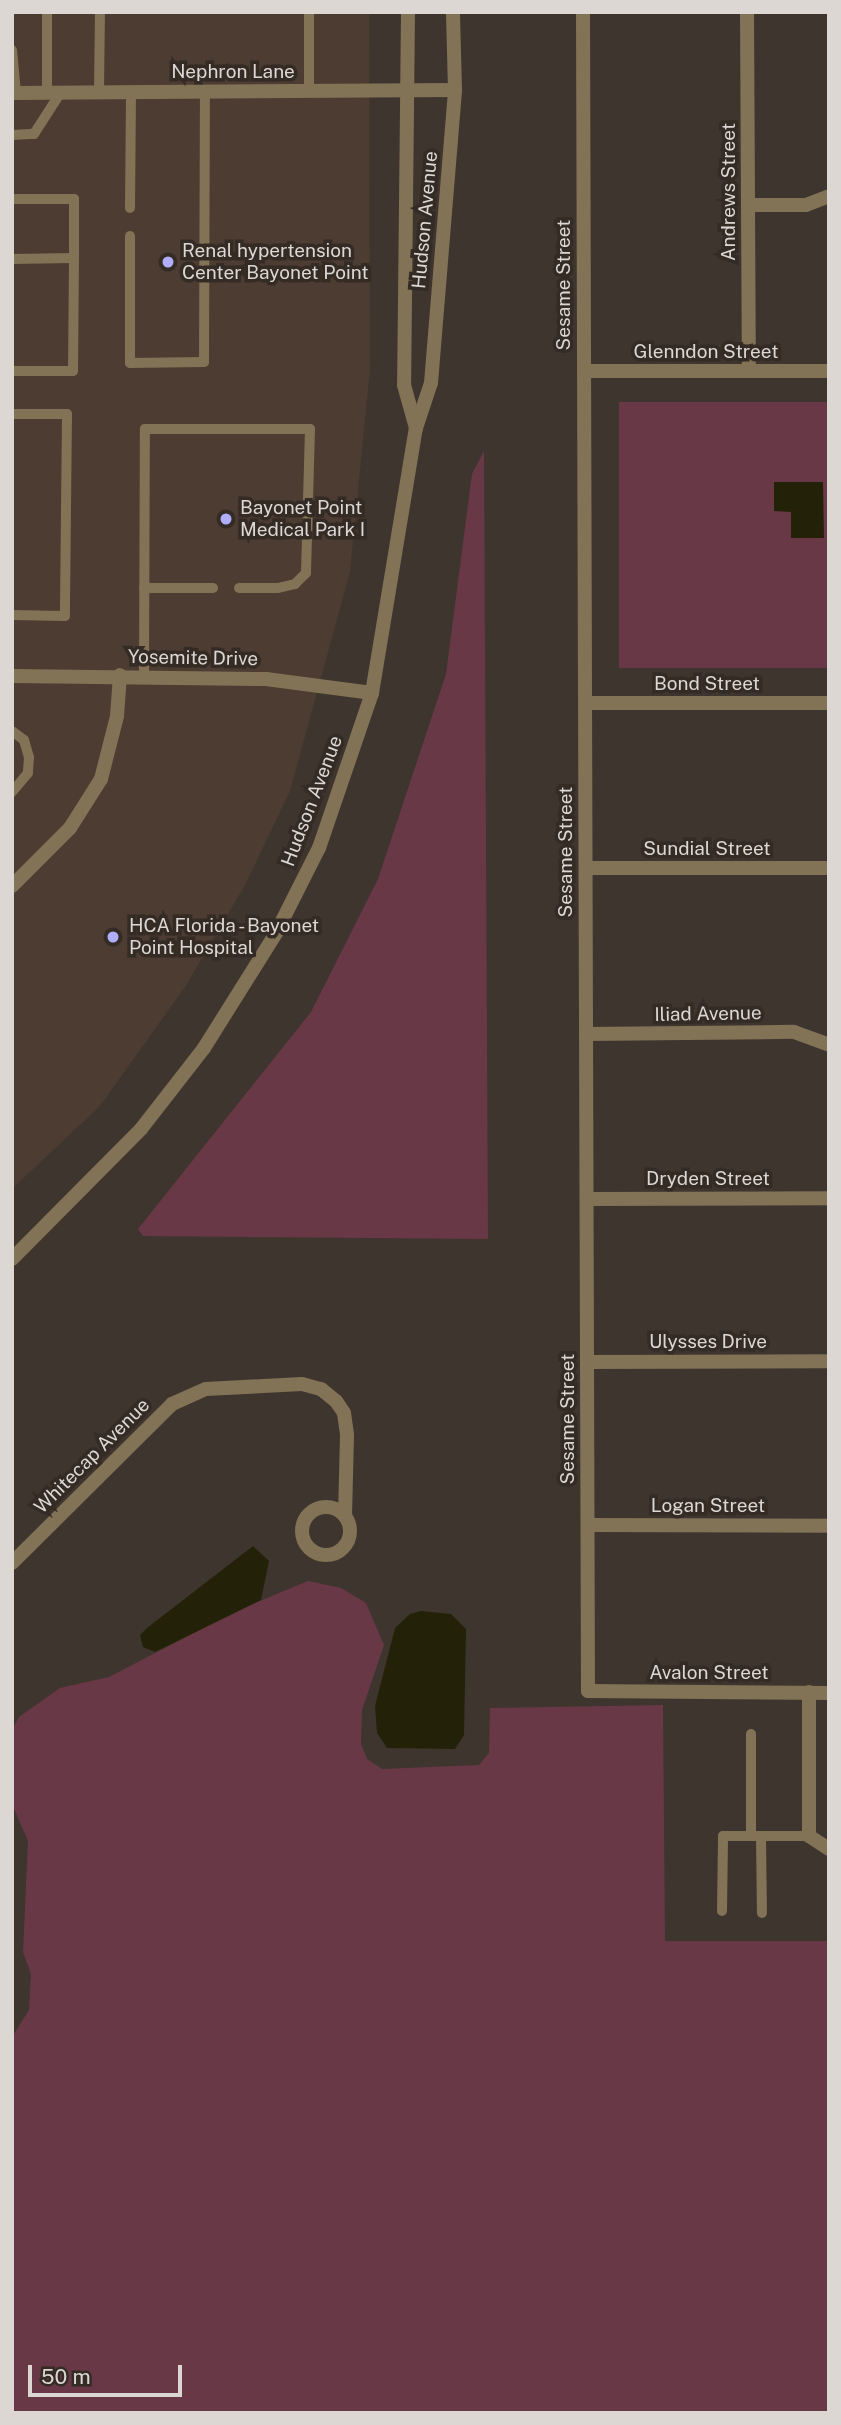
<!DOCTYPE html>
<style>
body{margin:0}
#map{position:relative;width:841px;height:2425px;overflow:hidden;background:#3f352f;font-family:"Public Sans",sans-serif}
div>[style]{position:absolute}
.built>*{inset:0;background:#4c3c32}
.green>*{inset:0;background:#693846}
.water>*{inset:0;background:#232209}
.service>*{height:10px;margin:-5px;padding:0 5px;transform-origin:5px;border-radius:5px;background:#827256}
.minor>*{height:14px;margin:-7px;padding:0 7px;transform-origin:7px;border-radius:7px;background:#827256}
.minor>.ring{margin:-7px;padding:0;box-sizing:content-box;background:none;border:14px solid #827256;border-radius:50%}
.tertiary>*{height:14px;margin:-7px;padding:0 7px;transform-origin:7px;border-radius:7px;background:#827256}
.dots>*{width:19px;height:19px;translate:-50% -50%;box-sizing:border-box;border:4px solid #352b25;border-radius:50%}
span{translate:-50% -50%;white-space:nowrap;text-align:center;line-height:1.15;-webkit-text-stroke:7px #352b25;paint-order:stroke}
.street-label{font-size:19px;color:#ddd7d3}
.poi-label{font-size:19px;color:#ddd7d3}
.left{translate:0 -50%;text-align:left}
.frame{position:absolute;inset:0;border:14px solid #ddd7d3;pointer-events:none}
.scale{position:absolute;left:28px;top:2365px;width:154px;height:32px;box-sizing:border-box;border:4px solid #ddd7d3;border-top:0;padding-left:9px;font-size:21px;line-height:24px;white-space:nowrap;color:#ddd7d3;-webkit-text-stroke:5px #352b25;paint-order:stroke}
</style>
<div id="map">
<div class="built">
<div style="clip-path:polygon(12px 12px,369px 12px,370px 369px,350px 572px,290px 791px,244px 887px,185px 987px,100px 1106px,12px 1189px)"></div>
</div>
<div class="green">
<div style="clip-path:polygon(619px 402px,829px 402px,829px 668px,619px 668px)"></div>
<div style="clip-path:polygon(484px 451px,488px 1239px,143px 1236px,138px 1229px,311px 1012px,378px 879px,446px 674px,472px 474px)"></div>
<div style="clip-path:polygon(308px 1581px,341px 1588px,366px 1603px,384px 1645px,362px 1710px,361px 1744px,367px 1759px,382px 1769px,479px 1765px,489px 1753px,490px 1708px,663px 1705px,665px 1941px,829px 1941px,829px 2413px,12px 2413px,12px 2037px,29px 2010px,31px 1974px,23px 1952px,28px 1841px,12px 1804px,12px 1730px,19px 1717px,60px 1688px,109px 1677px,236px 1611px)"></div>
</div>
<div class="water">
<div style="clip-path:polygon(774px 482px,823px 482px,824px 538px,791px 538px,791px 512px,774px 511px)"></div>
<div style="clip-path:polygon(253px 1546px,269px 1561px,261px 1600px,155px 1652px,143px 1647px,140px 1635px,147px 1628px)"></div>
<div style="clip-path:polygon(421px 1611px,451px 1614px,466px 1629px,464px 1735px,455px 1749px,387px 1748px,377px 1733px,375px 1706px,395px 1628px,410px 1614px)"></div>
</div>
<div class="service">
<div style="left:47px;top:12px;width:81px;rotate:90deg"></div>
<div style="left:309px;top:12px;width:79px;rotate:90deg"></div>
<div style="left:12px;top:50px;width:43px;rotate:84.7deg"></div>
<div style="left:99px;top:92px;width:80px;rotate:-89.3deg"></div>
<div style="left:12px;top:135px;width:22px;rotate:-3deg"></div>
<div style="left:34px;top:134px;width:50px;rotate:-57.3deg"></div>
<div style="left:12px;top:199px;width:62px"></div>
<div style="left:74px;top:199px;width:59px;rotate:90deg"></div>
<div style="left:130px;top:208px;width:116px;rotate:-89.5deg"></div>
<div style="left:130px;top:236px;width:127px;rotate:90deg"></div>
<div style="left:130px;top:363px;width:74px;rotate:-0.8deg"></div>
<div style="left:204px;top:362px;width:270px;rotate:-89.8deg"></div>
<div style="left:12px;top:259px;width:62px;rotate:-0.9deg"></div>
<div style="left:74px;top:258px;width:113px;rotate:90.5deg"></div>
<div style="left:73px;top:371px;width:61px;rotate:180deg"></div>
<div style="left:12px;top:414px;width:55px"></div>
<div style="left:67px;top:414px;width:202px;rotate:90.6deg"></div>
<div style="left:65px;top:616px;width:53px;rotate:-178.9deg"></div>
<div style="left:144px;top:588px;width:69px"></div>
<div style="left:144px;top:676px;width:247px;rotate:-89.8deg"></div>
<div style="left:145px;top:429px;width:165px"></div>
<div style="left:310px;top:429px;width:144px;rotate:91.6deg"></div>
<div style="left:306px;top:573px;width:16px;rotate:135deg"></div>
<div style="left:295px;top:584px;width:18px;rotate:167deg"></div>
<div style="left:277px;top:588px;width:38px;rotate:180deg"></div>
<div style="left:12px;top:731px;width:15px;rotate:37deg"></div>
<div style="left:24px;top:740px;width:18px;rotate:74deg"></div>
<div style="left:29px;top:757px;width:16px;rotate:94deg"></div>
<div style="left:28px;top:773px;width:25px;rotate:130deg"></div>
<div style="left:751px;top:1734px;width:102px;rotate:90deg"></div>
<div style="left:751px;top:1836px;width:58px"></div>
<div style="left:761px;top:1836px;width:77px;rotate:89.3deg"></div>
<div style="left:722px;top:1911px;width:75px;rotate:-89.2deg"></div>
<div style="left:723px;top:1836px;width:28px"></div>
</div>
<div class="minor">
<div style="left:583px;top:12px;width:1679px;rotate:89.83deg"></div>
<div style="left:588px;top:1691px;width:241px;rotate:0.5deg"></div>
<div style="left:747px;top:12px;width:359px;rotate:89.7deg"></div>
<div style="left:12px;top:93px;width:443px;rotate:-0.4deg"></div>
<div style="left:748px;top:205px;width:58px"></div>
<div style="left:806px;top:205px;width:25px;rotate:-21deg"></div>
<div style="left:584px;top:371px;width:245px"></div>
<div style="left:12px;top:676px;width:254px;rotate:0.7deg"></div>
<div style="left:266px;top:679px;width:107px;rotate:7.5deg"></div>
<div style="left:585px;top:703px;width:244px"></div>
<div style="left:586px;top:868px;width:243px"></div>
<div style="left:12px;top:886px;width:82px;rotate:-45deg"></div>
<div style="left:70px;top:828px;width:58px;rotate:-57.7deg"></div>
<div style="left:101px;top:779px;width:65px;rotate:-75.7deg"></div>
<div style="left:117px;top:716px;width:41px;rotate:-85.8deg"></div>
<div style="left:586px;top:1034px;width:208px;rotate:-0.6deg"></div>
<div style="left:794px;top:1032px;width:37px;rotate:20deg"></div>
<div style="left:587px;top:1199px;width:242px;rotate:-0.2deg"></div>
<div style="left:587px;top:1362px;width:242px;rotate:-0.2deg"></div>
<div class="ring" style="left:302px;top:1507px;width:34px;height:34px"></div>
<div style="left:588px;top:1525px;width:241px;rotate:0.2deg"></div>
<div style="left:12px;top:1563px;width:226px;rotate:-44.8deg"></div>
<div style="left:172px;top:1404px;width:37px;rotate:-24deg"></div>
<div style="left:206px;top:1389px;width:96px;rotate:-3deg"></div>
<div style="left:302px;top:1384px;width:20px;rotate:15deg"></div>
<div style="left:321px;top:1389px;width:19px;rotate:39deg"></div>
<div style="left:336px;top:1401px;width:14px;rotate:56deg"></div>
<div style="left:344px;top:1413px;width:22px;rotate:82deg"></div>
<div style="left:347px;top:1435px;width:81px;rotate:91.4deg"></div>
<div style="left:809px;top:1692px;width:144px;rotate:90deg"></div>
<div style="left:809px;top:1836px;width:24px;rotate:33deg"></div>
</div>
<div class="tertiary">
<div style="left:408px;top:12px;width:373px;rotate:90.6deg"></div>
<div style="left:404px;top:385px;width:45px;rotate:74.4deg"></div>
<div style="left:12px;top:1259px;width:183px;rotate:-45.2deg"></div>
<div style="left:141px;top:1129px;width:103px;rotate:-52.1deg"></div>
<div style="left:204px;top:1048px;width:136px;rotate:-57.9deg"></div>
<div style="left:276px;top:933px;width:95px;rotate:-63.2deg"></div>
<div style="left:319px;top:848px;width:164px;rotate:-71.1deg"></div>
<div style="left:372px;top:693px;width:269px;rotate:-80.6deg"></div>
<div style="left:416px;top:428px;width:47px;rotate:-71.6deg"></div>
<div style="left:431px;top:383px;width:294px;rotate:-85.3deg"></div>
<div style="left:455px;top:90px;width:78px;rotate:-91.5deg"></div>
</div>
<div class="dots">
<div style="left:168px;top:262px;background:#b0aefa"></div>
<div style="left:226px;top:519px;background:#b0aefa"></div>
<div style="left:113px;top:937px;background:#b0aefa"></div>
</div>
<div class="street-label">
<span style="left:233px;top:72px">Nephron Lane</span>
<span style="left:729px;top:192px;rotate:-90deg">Andrews Street</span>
<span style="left:425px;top:220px;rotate:-85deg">Hudson Avenue</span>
<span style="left:564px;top:285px;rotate:-90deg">Sesame Street</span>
<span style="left:706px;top:352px">Glenndon Street</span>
<span style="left:193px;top:658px;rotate:1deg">Yosemite Drive</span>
<span style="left:707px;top:684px">Bond Street</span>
<span style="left:312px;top:801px;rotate:-69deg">Hudson Avenue</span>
<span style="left:707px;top:849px">Sundial Street</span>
<span style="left:566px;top:852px;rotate:-90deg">Sesame Street</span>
<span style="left:708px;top:1014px;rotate:-1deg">Iliad Avenue</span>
<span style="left:708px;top:1179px">Dryden Street</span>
<span style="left:708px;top:1342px">Ulysses Drive</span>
<span style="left:568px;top:1419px;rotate:-90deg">Sesame Street</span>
<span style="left:92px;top:1456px;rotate:-45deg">Whitecap Avenue</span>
<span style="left:708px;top:1506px">Logan Street</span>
<span style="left:709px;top:1673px">Avalon Street</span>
</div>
<div class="poi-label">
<span class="left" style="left:182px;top:262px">Renal hypertension<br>Center Bayonet Point</span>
<span class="left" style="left:240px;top:519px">Bayonet Point<br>Medical Park I</span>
<span class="left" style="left:129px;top:937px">HCA Florida - Bayonet<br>Point Hospital</span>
</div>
<div class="frame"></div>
<div class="scale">50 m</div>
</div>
